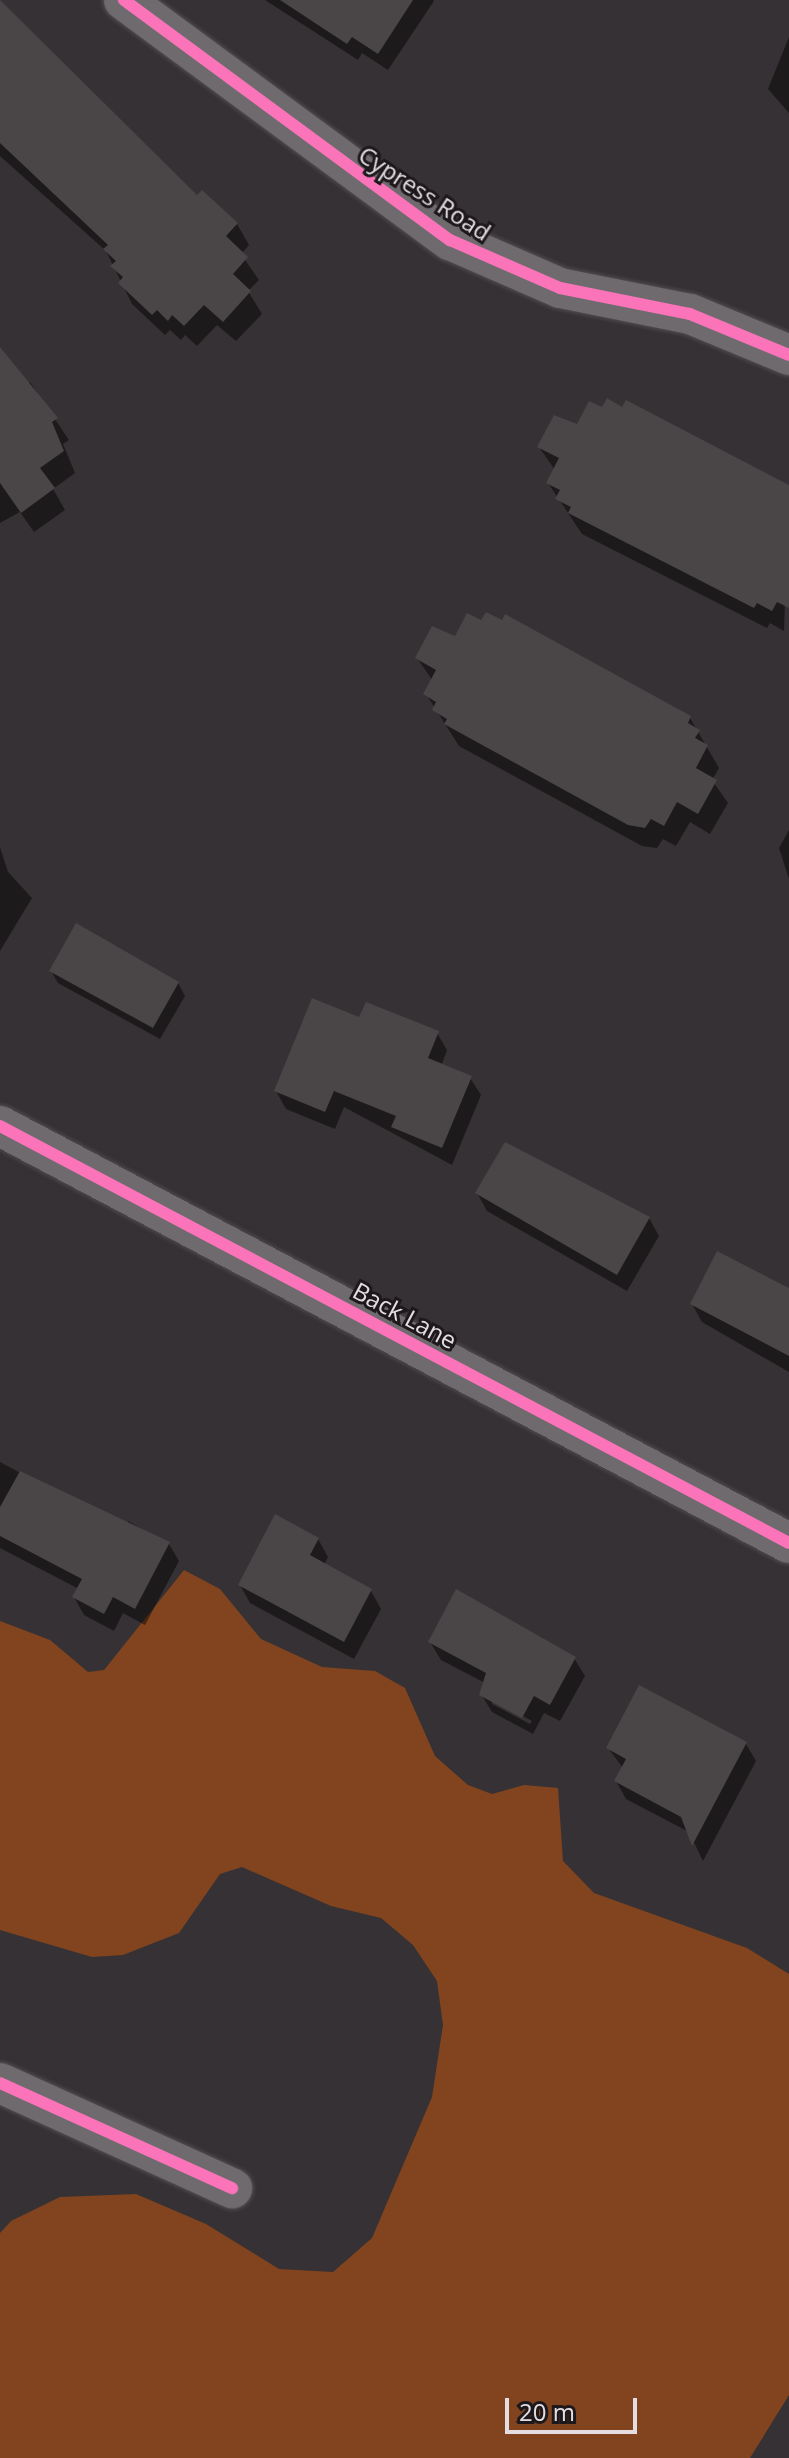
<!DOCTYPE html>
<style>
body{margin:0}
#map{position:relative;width:789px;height:2458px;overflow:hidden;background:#363134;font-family:"Open Sans",sans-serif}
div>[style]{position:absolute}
.forest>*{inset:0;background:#81441e}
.shadow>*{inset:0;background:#0007}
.building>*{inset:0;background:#4a4647}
.roads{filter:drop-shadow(0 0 2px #514d50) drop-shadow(0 0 2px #514d50)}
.minor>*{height:40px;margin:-20px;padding:0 20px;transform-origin:20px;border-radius:20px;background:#6f6a6d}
.cycleway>*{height:12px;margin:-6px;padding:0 6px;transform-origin:6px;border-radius:6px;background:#fb73b8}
span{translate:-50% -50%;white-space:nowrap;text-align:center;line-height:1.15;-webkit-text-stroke:6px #1d181b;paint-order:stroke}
.street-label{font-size:24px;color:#e4dde1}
.scale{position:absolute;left:505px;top:2398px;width:132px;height:36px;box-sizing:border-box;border:4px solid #e4dde1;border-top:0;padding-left:10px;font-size:24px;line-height:28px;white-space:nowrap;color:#e4dde1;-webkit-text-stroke:6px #1d181b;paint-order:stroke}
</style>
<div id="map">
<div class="forest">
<div style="clip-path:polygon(184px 1570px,220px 1589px,261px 1639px,322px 1667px,375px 1671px,405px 1688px,435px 1756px,468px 1785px,492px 1794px,524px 1785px,558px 1788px,563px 1861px,594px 1893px,747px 1948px,789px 1974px,789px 2395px,750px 2458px,0 2458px,0 2233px,11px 2221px,60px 2197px,136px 2194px,206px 2224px,279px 2269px,333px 2272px,372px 2238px,432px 2097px,443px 2025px,437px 1981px,413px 1945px,381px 1918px,331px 1906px,242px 1867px,220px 1874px,179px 1933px,123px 1955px,92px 1957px,0 1930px,0 1621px,50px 1640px,88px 1672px,104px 1670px)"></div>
</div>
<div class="shadow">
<div style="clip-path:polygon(265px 0,433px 0,434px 1px,388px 70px,362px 53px,358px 60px)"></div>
<div style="clip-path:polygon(7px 8px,197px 198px,237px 224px,249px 245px,241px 254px,259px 280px,248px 291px,262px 314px,236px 341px,217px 325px,197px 346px,185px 335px,181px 340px,170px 330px,165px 335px,132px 304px,106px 251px,0 156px,0 12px)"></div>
<div style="clip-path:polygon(789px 37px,789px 113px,768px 89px)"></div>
<div style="clip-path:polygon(0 368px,24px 387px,30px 382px,69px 440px,63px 444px,75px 473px,53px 489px,65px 510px,34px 532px,20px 512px,0 523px)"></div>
<div style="clip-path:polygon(577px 427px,789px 486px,784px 631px,770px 623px,767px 628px,582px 534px,548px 483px,555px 470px,539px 447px)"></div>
<div style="clip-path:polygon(417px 658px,690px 718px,719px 768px,712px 780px,728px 803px,710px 834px,690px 822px,676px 846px,663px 839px,657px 848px,642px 846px,459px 746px,426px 694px,433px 681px)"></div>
<div style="clip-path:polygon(789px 830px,789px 879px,779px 848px)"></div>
<div style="clip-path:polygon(0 847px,8px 872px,32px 898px,0 951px)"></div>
<div style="clip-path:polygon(51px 971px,178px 983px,185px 996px,160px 1039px,58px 983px)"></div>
<div style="clip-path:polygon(437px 1033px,447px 1050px,442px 1064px,470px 1078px,481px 1095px,452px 1165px,344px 1107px,335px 1129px,286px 1109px,276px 1091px)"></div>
<div style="clip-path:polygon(477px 1193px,649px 1218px,659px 1236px,627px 1291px,487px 1211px)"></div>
<div style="clip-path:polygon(789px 1289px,789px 1372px,702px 1322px,692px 1304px)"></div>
<div style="clip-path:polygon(0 1462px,124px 1528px,128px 1521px,169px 1544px,179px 1561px,145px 1625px,123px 1613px,114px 1631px,84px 1615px,74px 1597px,79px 1589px,0 1548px)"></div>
<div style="clip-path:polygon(318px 1539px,328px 1557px,324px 1565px,371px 1591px,381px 1609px,354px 1659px,250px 1603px,240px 1585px)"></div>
<div style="clip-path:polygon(evenodd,430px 1642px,574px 1658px,585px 1676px,560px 1721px,544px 1713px,533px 1734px,492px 1712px,481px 1694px,485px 1683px,441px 1660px,430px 1642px,492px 1699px,532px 1721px,530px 1724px,492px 1704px,492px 1699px)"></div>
<div style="clip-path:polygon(746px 1744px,756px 1761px,703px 1861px,689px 1832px,626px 1799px,616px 1781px,623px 1768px,608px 1748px)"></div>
</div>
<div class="building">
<div style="clip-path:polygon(0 0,197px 195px,202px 190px,238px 223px,226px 236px,248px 257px,233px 274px,251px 291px,223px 322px,204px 305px,184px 326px,172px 315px,168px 321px,157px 310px,152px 315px,118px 283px,123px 277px,110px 266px,116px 261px,103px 249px,108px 245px,0 143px)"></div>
<div style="clip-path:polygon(280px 0,413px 0,378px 54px,352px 37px,347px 44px)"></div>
<div style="clip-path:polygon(0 347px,58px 418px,52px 422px,64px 451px,40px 468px,55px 488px,21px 513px,0 483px)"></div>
<div style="clip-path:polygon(607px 398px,622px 407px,626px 400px,789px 485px,789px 608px,777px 602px,772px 611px,757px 603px,754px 608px,568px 513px,571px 507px,555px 499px,560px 490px,546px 483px,559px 458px,537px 447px,554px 415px,577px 424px,589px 401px,602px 407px)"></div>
<div style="clip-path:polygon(486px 612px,502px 620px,505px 614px,691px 716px,688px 723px,700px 730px,695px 738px,708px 745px,696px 768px,717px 780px,698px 814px,677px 802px,664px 826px,651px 819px,645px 828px,628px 825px,444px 724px,447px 719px,432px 710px,436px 702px,423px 694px,436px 670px,415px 658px,432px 626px,455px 636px,467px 613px,481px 620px)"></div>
<div style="clip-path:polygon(76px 923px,179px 982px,153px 1028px,49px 971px)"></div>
<div style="clip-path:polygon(312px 998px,359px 1017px,366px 1002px,439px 1031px,428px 1058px,472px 1076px,442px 1148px,391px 1127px,396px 1116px,334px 1091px,325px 1112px,274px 1091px)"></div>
<div style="clip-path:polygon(505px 1142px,650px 1217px,617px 1275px,475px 1193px)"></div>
<div style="clip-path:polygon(717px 1251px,789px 1288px,789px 1356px,690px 1304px)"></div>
<div style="clip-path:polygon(20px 1471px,170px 1542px,135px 1609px,113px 1597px,104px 1614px,72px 1597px,82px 1579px,0 1536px,0 1507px)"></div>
<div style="clip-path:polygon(275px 1514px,319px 1538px,310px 1555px,372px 1589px,344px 1642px,238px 1585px)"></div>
<div style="clip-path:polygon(456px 1589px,576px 1657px,550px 1705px,534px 1696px,522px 1718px,479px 1695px,486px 1673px,428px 1642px)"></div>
<div style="clip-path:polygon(639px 1685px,747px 1742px,692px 1846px,681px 1817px,614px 1781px,626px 1759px,606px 1748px)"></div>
</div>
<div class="roads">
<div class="minor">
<div style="left:124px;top:0;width:405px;rotate:36.4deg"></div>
<div style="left:450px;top:240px;width:120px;rotate:23.6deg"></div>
<div style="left:560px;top:288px;width:133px;rotate:11.3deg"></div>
<div style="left:690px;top:314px;width:107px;rotate:22.5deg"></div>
<div style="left:0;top:1126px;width:892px;rotate:27.86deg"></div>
<div style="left:0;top:2083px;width:255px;rotate:24.4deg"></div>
</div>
</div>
<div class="cycleway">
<div style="left:124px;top:0;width:405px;rotate:36.4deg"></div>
<div style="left:450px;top:240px;width:120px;rotate:23.6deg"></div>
<div style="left:560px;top:288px;width:133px;rotate:11.3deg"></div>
<div style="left:690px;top:314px;width:107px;rotate:22.5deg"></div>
<div style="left:0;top:1126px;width:892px;rotate:27.86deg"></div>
<div style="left:0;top:2083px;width:255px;rotate:24.4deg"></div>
</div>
<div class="street-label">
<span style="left:425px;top:193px;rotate:33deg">Cypress Road</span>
<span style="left:405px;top:1315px;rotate:28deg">Back Lane</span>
</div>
<div class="scale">20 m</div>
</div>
